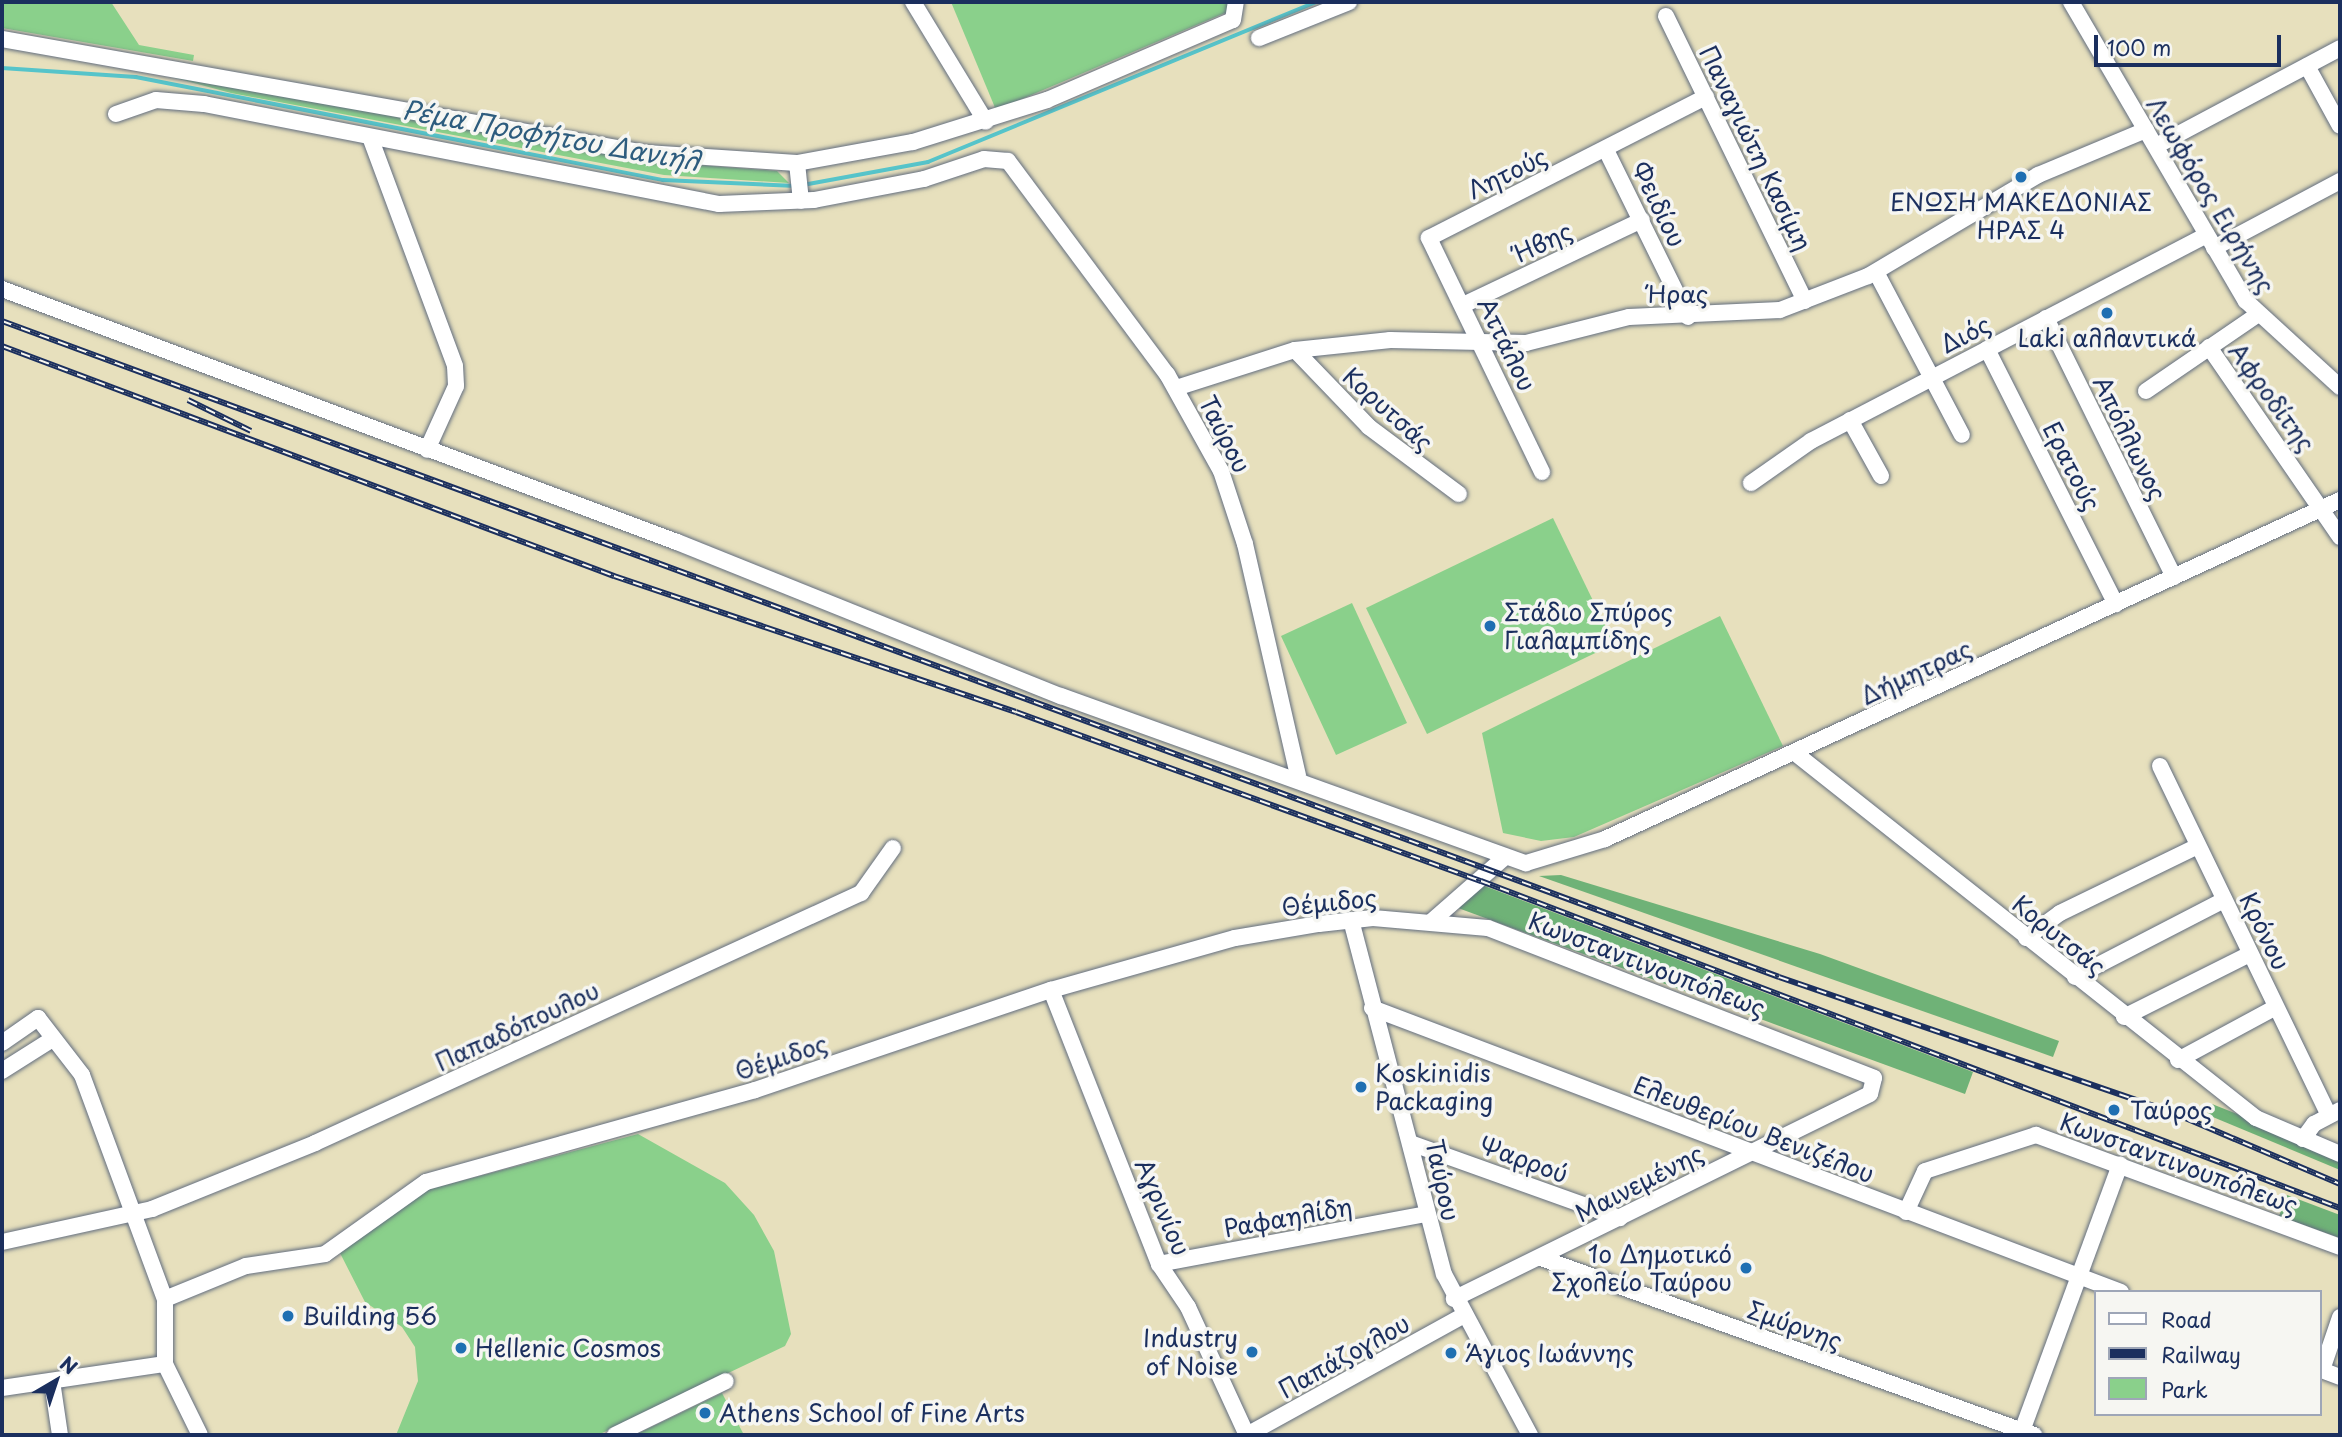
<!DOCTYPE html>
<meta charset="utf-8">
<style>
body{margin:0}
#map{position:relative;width:2342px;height:1437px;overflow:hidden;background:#e7e0bd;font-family:"Playpen Sans",sans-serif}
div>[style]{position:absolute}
.green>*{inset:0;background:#8ad08b}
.forest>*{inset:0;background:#6fb277}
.stream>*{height:3.5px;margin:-1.75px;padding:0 1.75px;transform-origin:1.75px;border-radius:1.75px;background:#56c4ca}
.roads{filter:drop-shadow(0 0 2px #626d7f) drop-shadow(0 0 2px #626d7f)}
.minor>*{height:16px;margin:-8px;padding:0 8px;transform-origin:8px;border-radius:8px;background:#fff}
.rail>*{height:6px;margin-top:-3px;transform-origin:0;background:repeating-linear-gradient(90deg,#f6f6f2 0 10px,#1b2f5e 0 20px);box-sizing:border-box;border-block:2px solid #1b2f5e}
.dots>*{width:19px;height:19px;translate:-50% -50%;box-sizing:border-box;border:4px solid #f6f6f2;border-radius:50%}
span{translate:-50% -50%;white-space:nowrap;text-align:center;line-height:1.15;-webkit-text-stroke:7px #f6f6f2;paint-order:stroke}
.street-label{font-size:24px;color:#1b2f5e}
.poi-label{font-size:24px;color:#1b2f5e}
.left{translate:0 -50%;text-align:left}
.right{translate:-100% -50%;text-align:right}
.water-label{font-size:26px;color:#2d5c7e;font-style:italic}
.frame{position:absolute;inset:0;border:4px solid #1b2f5e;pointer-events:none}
.legend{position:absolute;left:2094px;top:1290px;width:228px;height:126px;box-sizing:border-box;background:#f6f6f2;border:2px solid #9ea6b7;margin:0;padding:9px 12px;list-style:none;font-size:21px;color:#1b2f5e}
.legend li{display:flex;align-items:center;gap:14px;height:35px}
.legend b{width:35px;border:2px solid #9ea6b7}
.north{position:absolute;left:21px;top:1346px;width:70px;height:70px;-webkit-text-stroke:5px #f6f6f2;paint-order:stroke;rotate:39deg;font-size:19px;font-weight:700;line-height:28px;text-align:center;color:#1b2f5e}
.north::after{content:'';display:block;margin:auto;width:24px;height:32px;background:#1b2f5e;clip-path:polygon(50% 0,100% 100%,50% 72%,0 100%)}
.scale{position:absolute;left:2094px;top:35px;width:187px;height:32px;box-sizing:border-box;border:4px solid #1b2f5e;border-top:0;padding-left:9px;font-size:21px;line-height:24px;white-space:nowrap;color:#1b2f5e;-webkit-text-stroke:5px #f6f6f2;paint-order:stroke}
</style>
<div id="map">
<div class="green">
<div style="clip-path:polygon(2px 2px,111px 2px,139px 45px,194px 55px,193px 61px,2px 28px)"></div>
<div style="clip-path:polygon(951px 2px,1228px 2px,1232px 10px,996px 110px)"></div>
<div style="clip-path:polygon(138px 68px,645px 161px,777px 171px,789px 183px,664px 175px,231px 93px)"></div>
<div style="clip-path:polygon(1553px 518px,1614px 644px,1427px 734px,1366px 608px)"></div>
<div style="clip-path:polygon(1352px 603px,1407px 723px,1336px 755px,1281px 636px)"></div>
<div style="clip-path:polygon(1720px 616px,1783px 746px,1574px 837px,1541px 841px,1503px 833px,1482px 733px)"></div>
<div style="clip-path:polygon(638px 1134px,725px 1183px,754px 1215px,774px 1251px,791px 1334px,785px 1346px,598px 1435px,396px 1435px,418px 1381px,415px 1347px,402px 1327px,365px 1302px,340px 1253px,419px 1192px)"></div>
<div style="clip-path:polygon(722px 1393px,744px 1435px,635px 1435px)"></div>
</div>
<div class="forest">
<div style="clip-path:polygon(1561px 875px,1820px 954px,2059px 1041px,2053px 1057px,1539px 876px)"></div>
<div style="clip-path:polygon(1482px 885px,1973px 1072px,1965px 1094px,1458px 908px)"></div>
<div style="clip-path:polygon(2212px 1104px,2340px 1155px,2340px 1170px,2208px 1115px)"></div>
<div style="clip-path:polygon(2287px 1195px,2340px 1215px,2340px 1238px,2279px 1216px)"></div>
</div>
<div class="stream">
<div style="left:2px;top:68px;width:134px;rotate:3.8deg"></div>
<div style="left:136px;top:77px;width:537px;rotate:11.06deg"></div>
<div style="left:663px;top:180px;width:133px;rotate:2.6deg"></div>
<div style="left:803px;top:185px;width:127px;rotate:-10.4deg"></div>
<div style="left:928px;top:162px;width:421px;rotate:-22.4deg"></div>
</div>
<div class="roads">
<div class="minor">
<div style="left:913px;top:2px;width:140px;rotate:58.7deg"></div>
<div style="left:2071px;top:2px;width:346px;rotate:59.7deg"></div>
<div style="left:2246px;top:301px;width:127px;rotate:42.5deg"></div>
<div style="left:1666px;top:16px;width:317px;rotate:64deg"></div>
<div style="left:1259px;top:38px;width:97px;rotate:-21.8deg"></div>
<div style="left:2px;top:39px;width:654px;rotate:10.04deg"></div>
<div style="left:646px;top:153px;width:151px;rotate:3.8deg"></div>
<div style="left:797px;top:163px;width:118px;rotate:-10.3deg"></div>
<div style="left:913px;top:142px;width:140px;rotate:-17.4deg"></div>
<div style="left:1047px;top:100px;width:202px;rotate:-23.3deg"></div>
<div style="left:1233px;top:20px;width:18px;rotate:-81deg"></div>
<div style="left:2307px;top:66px;width:68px;rotate:61.2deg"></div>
<div style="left:116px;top:114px;width:42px;rotate:-19.3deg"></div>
<div style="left:156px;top:100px;width:48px;rotate:4.8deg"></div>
<div style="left:204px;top:104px;width:525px;rotate:10.99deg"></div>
<div style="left:719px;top:204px;width:95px;rotate:-2.4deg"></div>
<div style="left:814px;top:200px;width:112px;rotate:-10.8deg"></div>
<div style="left:924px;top:179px;width:63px;rotate:-18.4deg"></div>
<div style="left:984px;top:159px;width:24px;rotate:5deg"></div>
<div style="left:1008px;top:161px;width:266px;rotate:53.3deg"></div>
<div style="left:1167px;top:374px;width:111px;rotate:60.9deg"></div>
<div style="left:1221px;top:471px;width:77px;rotate:71.8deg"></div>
<div style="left:1245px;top:544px;width:238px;rotate:77.1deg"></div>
<div style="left:370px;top:137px;width:244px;rotate:69.6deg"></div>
<div style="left:455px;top:366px;width:20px;rotate:87deg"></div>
<div style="left:456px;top:386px;width:70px;rotate:114.4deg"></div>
<div style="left:2156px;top:146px;width:208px;rotate:-28deg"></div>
<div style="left:1606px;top:150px;width:186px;rotate:63.8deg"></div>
<div style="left:797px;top:163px;width:38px;rotate:84deg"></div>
<div style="left:2214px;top:248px;width:143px;rotate:-28deg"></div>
<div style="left:1876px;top:272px;width:184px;rotate:62.2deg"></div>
<div style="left:2px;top:289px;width:721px;rotate:20.55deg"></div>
<div style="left:677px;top:542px;width:414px;rotate:21.9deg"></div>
<div style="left:1061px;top:696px;width:494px;rotate:19.8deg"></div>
<div style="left:1526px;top:863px;width:83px;rotate:-16.9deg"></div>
<div style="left:1605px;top:839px;width:809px;rotate:-24.76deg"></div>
<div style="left:1463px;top:305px;width:198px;rotate:-25.4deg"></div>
<div style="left:2046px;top:318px;width:289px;rotate:63.7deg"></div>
<div style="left:2209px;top:347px;width:231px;rotate:55.4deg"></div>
<div style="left:1987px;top:349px;width:286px;rotate:63.2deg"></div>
<div style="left:1295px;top:350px;width:107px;rotate:46.1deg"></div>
<div style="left:1369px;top:427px;width:112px;rotate:36.7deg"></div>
<div style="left:1176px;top:388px;width:125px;rotate:-17.7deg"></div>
<div style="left:1295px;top:350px;width:96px;rotate:-6deg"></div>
<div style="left:1390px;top:340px;width:136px;rotate:1.3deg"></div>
<div style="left:1526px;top:343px;width:106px;rotate:-14.2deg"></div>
<div style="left:1629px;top:317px;width:151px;rotate:-2.7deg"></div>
<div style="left:1780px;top:310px;width:94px;rotate:-21.1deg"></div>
<div style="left:1868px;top:276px;width:198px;rotate:-30.7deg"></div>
<div style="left:2038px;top:175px;width:117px;rotate:-22.6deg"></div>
<div style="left:2146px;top:391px;width:135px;rotate:-34.4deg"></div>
<div style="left:1850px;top:420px;width:64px;rotate:61deg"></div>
<div style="left:1542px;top:472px;width:260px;rotate:-115.8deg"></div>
<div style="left:1429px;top:238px;width:311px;rotate:-27deg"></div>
<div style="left:1751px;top:483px;width:73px;rotate:-35deg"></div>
<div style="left:1811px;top:441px;width:446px;rotate:-27.5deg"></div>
<div style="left:1795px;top:753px;width:588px;rotate:38.37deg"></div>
<div style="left:2256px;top:1118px;width:91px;rotate:23.2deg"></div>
<div style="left:2160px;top:766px;width:388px;rotate:64.2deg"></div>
<div style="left:1351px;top:920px;width:366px;rotate:75.3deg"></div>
<div style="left:1444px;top:1274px;width:183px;rotate:61.9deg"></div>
<div style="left:1432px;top:921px;width:97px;rotate:-41.2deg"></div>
<div style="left:2026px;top:938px;width:42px;rotate:-36.3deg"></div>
<div style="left:2060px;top:913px;width:153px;rotate:-25.9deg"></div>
<div style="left:2075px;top:977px;width:168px;rotate:-27.3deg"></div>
<div style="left:1051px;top:990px;width:295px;rotate:68.5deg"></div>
<div style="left:1159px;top:1264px;width:52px;rotate:56deg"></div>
<div style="left:1188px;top:1307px;width:141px;rotate:65.3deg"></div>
<div style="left:1372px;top:1008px;width:801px;rotate:20.77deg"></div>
<div style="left:2124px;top:1017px;width:141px;rotate:-26.6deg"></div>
<div style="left:2px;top:1043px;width:44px;rotate:-34.8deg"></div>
<div style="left:38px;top:1018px;width:72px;rotate:52.3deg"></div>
<div style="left:82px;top:1075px;width:239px;rotate:69.7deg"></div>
<div style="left:165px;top:1299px;width:65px;rotate:90deg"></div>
<div style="left:165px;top:1364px;width:79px;rotate:63.8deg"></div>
<div style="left:2178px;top:1060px;width:111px;rotate:-28.4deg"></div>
<div style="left:2px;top:1071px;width:58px;rotate:-32.3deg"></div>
<div style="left:2303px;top:1139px;width:19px;rotate:-54deg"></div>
<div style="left:2314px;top:1124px;width:30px;rotate:-28deg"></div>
<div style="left:1413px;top:1144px;width:220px;rotate:19.7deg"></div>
<div style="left:1906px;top:1212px;width:45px;rotate:-65.1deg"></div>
<div style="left:1925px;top:1171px;width:117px;rotate:-18deg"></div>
<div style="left:2036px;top:1135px;width:324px;rotate:20.2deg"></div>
<div style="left:2px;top:1242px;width:154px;rotate:-12.4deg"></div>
<div style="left:152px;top:1209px;width:176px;rotate:-22deg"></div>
<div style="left:315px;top:1143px;width:601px;rotate:-24.6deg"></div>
<div style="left:861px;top:893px;width:55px;rotate:-54.6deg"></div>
<div style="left:1541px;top:1258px;width:524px;rotate:19.75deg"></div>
<div style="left:1159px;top:1264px;width:272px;rotate:-10.6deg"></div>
<div style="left:165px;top:1299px;width:87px;rotate:-22.2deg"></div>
<div style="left:246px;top:1266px;width:80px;rotate:-8.6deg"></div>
<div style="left:325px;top:1254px;width:124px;rotate:-35.5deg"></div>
<div style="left:426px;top:1182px;width:342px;rotate:-15.6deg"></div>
<div style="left:755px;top:1090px;width:312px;rotate:-18.7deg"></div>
<div style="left:1051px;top:990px;width:191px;rotate:-15.8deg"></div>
<div style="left:1235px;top:938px;width:85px;rotate:-9.5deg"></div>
<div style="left:1319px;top:924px;width:54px;rotate:-6.3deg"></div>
<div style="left:1373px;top:918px;width:115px;rotate:5deg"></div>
<div style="left:1488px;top:928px;width:414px;rotate:21.2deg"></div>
<div style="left:1874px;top:1078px;width:16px;rotate:104deg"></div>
<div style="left:1870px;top:1094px;width:464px;rotate:153.8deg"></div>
<div style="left:2319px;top:1369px;width:22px;rotate:21deg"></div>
<div style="left:2322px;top:1370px;width:56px;rotate:-71.2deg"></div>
<div style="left:52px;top:1381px;width:55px;rotate:81.6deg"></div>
<div style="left:2px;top:1388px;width:165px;rotate:-8.4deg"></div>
<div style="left:2022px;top:1431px;width:284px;rotate:-69.8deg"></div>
<div style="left:615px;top:1435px;width:123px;rotate:-25.9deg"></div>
<div style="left:1247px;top:1435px;width:247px;rotate:-28.9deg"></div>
</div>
</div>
<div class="rail">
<div style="left:2px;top:321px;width:1894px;rotate:20.26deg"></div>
<div style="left:1779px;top:977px;width:412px;rotate:19deg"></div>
<div style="left:2169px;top:1111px;width:186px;rotate:23.1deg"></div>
<div style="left:2px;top:346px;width:654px;rotate:20.6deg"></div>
<div style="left:614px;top:576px;width:424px;rotate:18.7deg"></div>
<div style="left:1016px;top:712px;width:495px;rotate:20deg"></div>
<div style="left:1481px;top:881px;width:919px;rotate:20.84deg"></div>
<div style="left:188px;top:400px;width:70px;rotate:26.2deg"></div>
</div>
<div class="dots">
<div style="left:2021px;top:177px;background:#1f6fb2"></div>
<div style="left:2107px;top:313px;background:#1f6fb2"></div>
<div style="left:1490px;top:626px;background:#1f6fb2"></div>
<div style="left:1361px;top:1087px;background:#1f6fb2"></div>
<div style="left:2114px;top:1110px;background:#1f6fb2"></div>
<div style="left:1746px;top:1268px;background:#1f6fb2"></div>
<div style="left:288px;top:1316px;background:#1f6fb2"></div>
<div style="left:461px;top:1348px;background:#1f6fb2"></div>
<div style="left:1252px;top:1352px;background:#1f6fb2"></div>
<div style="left:1451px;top:1353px;background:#1f6fb2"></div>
<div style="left:705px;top:1413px;background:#1f6fb2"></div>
</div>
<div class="street-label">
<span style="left:1756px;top:148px;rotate:64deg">Παναγιώτη Κασίμη</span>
<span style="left:1507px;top:173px;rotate:-26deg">Λητούς</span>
<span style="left:2211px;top:195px;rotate:59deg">Λεωφόρος Ειρήνης</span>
<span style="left:1659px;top:204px;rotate:64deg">Φειδίου</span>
<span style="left:1543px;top:242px;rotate:-25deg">Ήβης</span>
<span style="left:1678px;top:294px">Ήρας</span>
<span style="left:1965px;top:334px;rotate:-27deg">Διός</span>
<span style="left:1507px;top:344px;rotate:64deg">Αττάλου</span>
<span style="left:2272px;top:397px;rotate:54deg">Αφροδίτης</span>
<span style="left:1388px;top:409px;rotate:42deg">Κορυτσάς</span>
<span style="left:1225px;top:434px;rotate:63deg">Ταύρου</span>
<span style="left:2130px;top:438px;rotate:64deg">Απόλλωνος</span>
<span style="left:2072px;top:466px;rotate:63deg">Ερατούς</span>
<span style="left:1916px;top:672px;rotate:-25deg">Δήμητρας</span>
<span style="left:1329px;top:902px;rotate:-6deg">Θέμιδος</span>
<span style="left:2265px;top:931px;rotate:64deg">Κρόνου</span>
<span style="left:2059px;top:935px;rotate:39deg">Κορυτσάς</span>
<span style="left:1647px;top:964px;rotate:21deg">Κωνσταντινουπόλεως</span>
<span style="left:517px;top:1026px;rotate:-25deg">Παπαδόπουλου</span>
<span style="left:781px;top:1057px;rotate:-18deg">Θέμιδος</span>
<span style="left:1754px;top:1129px;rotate:21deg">Ελευθερίου Βενιζέλου</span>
<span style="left:1524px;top:1159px;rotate:20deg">Ψαρρού</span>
<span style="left:2179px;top:1163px;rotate:20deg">Κωνσταντινουπόλεως</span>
<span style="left:1443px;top:1180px;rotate:78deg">Ταύρου</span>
<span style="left:1639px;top:1183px;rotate:-27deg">Μαινεμένης</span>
<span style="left:1163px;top:1207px;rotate:67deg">Αγρινίου</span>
<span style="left:1288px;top:1217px;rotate:-10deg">Ραφαηλίδη</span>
<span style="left:1795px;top:1325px;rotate:20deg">Σμύρνης</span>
<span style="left:1344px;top:1356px;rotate:-29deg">Παπάζογλου</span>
</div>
<div class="poi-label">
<span style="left:2021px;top:216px">ΕΝΩΣΗ ΜΑΚΕΔΟΝΙΑΣ<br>ΗΡΑΣ 4</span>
<span style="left:2107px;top:338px">Laki αλλαντικά</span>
<span class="left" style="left:1504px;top:626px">Στάδιο Σπύρος<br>Γιαλαμπίδης</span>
<span class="left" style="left:1375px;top:1087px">Koskinidis<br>Packaging</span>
<span class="left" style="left:2130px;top:1110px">Ταύρος</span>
<span class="right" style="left:1732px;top:1268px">1ο Δημοτικό<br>Σχολείο Ταύρου</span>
<span class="left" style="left:302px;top:1316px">Building 56</span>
<span class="right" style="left:1238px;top:1352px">Industry<br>of Noise</span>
<span class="left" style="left:475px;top:1348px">Hellenic Cosmos</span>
<span class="left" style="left:1465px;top:1353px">Άγιος Ιωάννης</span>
<span class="left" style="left:719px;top:1413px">Athens School of Fine Arts</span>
</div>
<div class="water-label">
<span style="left:551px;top:135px;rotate:10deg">Ρέμα Προφήτου Δανιήλ</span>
</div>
<div class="frame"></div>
<ul class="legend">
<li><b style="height:9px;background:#fff"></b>Road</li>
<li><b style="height:9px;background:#1b2f5e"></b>Railway</li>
<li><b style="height:19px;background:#8ad08b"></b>Park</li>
</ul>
<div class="north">N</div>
<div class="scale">100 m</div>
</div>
